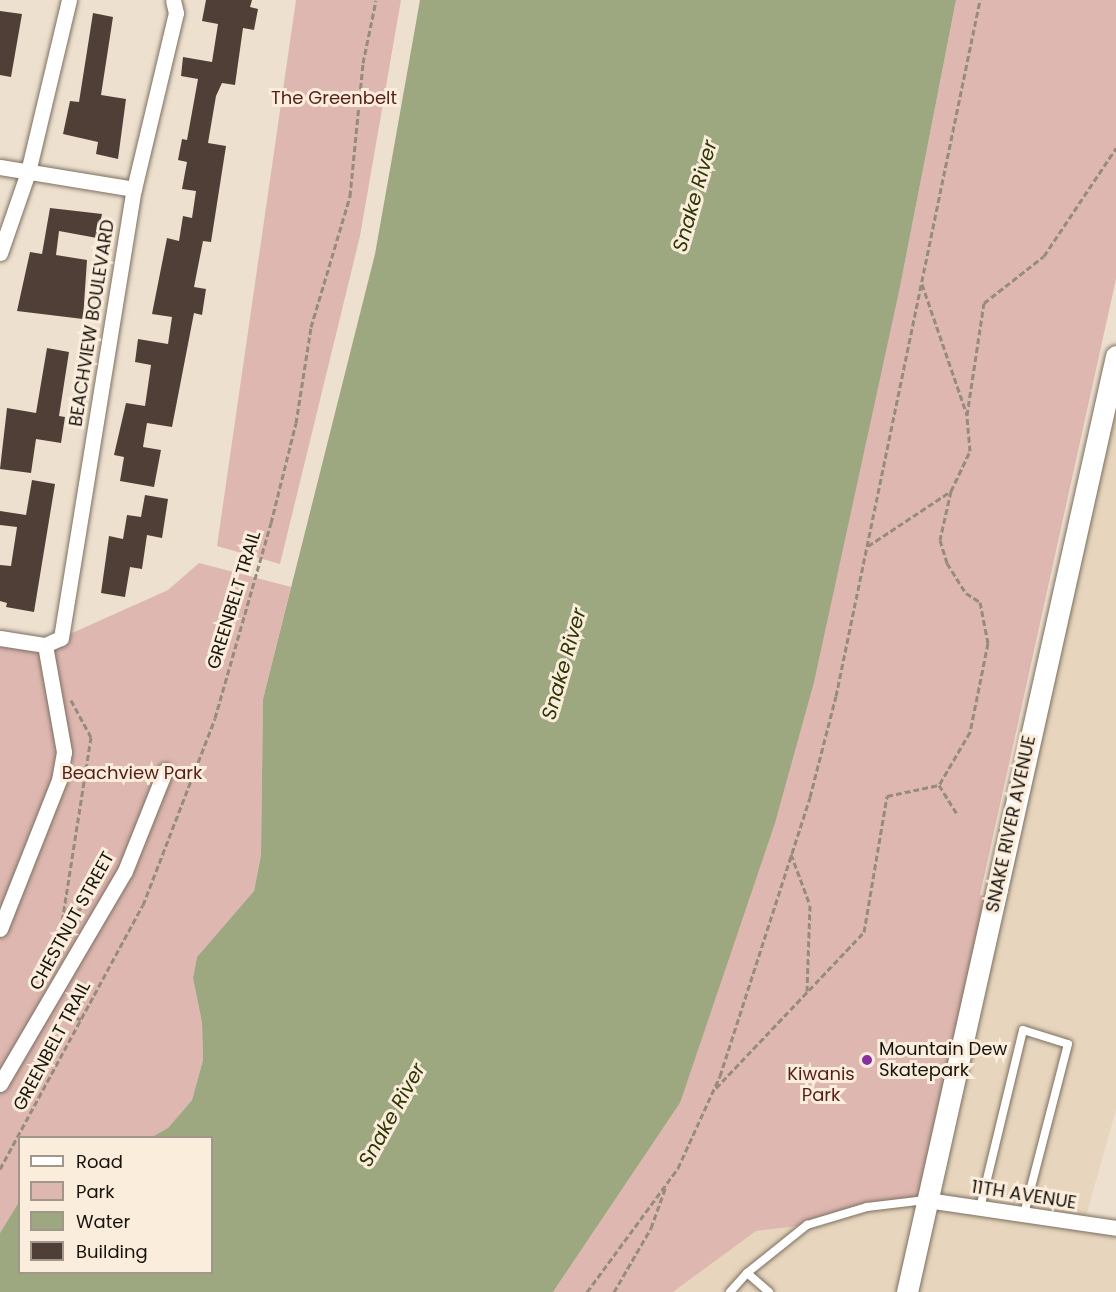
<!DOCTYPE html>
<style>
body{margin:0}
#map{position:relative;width:1116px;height:1292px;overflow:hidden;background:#eee0cf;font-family:Poppins,sans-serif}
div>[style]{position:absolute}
.built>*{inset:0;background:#e7d5bd}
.green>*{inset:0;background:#deb7b0}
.water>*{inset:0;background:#9da780}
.building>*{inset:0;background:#4f3f36}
.path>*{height:3px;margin-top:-1.5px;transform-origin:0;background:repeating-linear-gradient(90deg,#958b7f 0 6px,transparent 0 9px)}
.roads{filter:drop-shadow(0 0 2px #7c7061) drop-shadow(0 0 2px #7c7061)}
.service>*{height:8px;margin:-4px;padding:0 4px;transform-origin:4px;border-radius:4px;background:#fff}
.minor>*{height:15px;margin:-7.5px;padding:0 7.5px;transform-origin:7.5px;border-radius:7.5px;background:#fff}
.secondary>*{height:21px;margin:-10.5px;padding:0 10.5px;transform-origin:10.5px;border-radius:10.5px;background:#fff}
.dots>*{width:16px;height:16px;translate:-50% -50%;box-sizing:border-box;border:3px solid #fbeddc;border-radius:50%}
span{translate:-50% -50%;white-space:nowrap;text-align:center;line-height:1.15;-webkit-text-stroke:6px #fbeddc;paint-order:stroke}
.park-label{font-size:18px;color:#571d17}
.street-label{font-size:18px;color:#17130d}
.poi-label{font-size:18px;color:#17130d}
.left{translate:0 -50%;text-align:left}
.water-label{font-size:20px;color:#2d3605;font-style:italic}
.legend{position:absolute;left:18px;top:1136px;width:195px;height:138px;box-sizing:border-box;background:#fbeddc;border:2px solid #a09689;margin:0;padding:8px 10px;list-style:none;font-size:18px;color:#17130d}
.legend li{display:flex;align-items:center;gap:12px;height:30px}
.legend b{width:30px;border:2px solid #a09689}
</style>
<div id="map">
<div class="built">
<div style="clip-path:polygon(1116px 356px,1116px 1110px,1084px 1223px,1116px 1228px,1116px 1292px,673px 1292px,756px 1231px,807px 1225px,867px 1207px,927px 1199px)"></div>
</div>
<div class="green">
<div style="clip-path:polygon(296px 0,401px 0,360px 236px,280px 564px,217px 546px)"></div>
<div style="clip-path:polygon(956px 0,1116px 0,1116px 279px,980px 895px,995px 898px,927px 1200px,867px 1207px,807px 1225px,756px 1231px,673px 1292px,553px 1292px,680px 1103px,901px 282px)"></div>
<div style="clip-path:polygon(199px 563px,291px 587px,263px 699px,261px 855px,254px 891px,197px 957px,193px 978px,202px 1023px,203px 1060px,192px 1100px,168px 1128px,152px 1137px,20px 1138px,19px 1202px,0 1233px,0 638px,61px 638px,168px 590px)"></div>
</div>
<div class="water">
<div style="clip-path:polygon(420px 0,956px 0,901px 282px,814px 682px,775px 823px,680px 1103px,553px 1292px,0 1292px,0 1233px,19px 1202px,20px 1272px,212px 1272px,212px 1138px,152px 1137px,168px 1128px,192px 1100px,203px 1060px,202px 1023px,193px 978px,197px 957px,254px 891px,261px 855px,263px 699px,375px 254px)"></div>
</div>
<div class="building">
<div style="clip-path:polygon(206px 0,252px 0,250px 7px,258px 9px,254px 30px,243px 28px,235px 85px,222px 83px,216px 96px,208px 143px,226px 146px,211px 242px,203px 241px,194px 287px,206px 289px,202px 315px,194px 313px,172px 427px,147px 423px,143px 447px,161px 450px,154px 487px,120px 481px,124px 457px,114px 455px,126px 403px,145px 406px,151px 365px,135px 362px,138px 339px,168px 344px,172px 317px,152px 314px,167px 238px,179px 241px,183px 216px,192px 218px,196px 191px,182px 189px,187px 162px,178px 160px,182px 139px,187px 140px,198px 79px,181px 76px,183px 57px,212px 62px,218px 24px,202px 21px)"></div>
<div style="clip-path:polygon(0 11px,22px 14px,11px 77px,0 75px)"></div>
<div style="clip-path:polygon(93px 13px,113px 17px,101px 95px,126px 99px,118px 159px,96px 154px,98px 142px,63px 134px,70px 101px,79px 102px)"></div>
<div style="clip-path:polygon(50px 208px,102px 214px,97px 238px,59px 231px,56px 255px,87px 260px,83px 319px,17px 311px,30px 252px,42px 254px)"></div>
<div style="clip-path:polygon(47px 348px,69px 352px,59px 416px,65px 417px,61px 443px,36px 439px,31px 473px,0 469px,7px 408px,36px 413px)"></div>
<div style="clip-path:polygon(32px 480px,55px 484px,34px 612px,6px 607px,7px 603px,0 601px,0 565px,11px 566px,17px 527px,0 525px,0 511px,26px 515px)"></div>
<div style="clip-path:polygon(145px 495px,168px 499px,162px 538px,147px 535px,142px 569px,130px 567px,125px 597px,101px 593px,109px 536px,123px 539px,127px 515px,141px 517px)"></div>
</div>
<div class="path">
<div style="left:922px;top:284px;width:139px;rotate:71deg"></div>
<div style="left:967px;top:415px;width:113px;rotate:-81.4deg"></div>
<div style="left:984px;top:303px;width:76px;rotate:-38.1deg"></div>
<div style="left:1044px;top:256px;width:130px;rotate:-56.3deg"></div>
<div style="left:951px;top:491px;width:50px;rotate:102.7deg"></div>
<div style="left:940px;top:540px;width:24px;rotate:73deg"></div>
<div style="left:947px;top:563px;width:36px;rotate:58deg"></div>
<div style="left:966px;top:593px;width:17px;rotate:33deg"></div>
<div style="left:980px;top:602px;width:42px;rotate:79deg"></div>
<div style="left:988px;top:643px;width:91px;rotate:101.4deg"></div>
<div style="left:970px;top:732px;width:61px;rotate:120.3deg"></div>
<div style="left:939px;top:785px;width:34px;rotate:58deg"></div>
<div style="left:868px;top:546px;width:100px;rotate:-33.5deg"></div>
<div style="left:951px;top:491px;width:44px;rotate:-64.6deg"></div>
<div style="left:970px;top:451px;width:36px;rotate:-95deg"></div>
<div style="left:71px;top:700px;width:42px;rotate:61.6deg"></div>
<div style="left:91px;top:737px;width:187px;rotate:98.9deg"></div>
<div style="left:62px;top:922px;width:34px;rotate:-36deg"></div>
<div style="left:791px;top:854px;width:54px;rotate:69.6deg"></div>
<div style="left:810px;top:905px;width:86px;rotate:92deg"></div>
<div style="left:61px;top:1008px;width:23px;rotate:31deg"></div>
<div style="left:716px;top:1088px;width:215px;rotate:-46.5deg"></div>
<div style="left:864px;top:932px;width:138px;rotate:-80.4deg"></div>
<div style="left:887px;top:796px;width:53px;rotate:-11.9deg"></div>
<div style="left:0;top:1169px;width:300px;rotate:-61.6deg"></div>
<div style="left:143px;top:905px;width:200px;rotate:-68.9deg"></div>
<div style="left:215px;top:718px;width:203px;rotate:-74deg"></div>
<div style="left:271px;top:523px;width:103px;rotate:-76deg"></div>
<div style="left:296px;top:423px;width:97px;rotate:-81.1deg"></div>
<div style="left:311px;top:327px;width:137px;rotate:-73.4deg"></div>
<div style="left:350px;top:196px;width:134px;rotate:-84.4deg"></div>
<div style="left:363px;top:63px;width:64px;rotate:-78.3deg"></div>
<div style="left:587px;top:1292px;width:154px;rotate:-53.7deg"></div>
<div style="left:678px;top:1168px;width:101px;rotate:-65.5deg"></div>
<div style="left:720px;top:1076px;width:293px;rotate:-72.1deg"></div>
<div style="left:810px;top:797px;width:104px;rotate:-75.6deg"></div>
<div style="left:836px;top:696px;width:711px;rotate:-78.31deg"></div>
<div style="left:614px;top:1292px;width:74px;rotate:-60deg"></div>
<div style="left:651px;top:1228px;width:45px;rotate:-70.3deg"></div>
</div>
<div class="roads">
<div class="service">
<div style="left:980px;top:1208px;width:183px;rotate:-76.4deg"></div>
<div style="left:1023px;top:1030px;width:47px;rotate:17.3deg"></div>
<div style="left:1068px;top:1044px;width:176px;rotate:104.5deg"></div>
<div style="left:730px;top:1292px;width:25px;rotate:-48deg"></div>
<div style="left:769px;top:1292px;width:29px;rotate:-139deg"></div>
<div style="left:747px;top:1273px;width:77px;rotate:-38.7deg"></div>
<div style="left:807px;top:1225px;width:63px;rotate:-16.7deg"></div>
<div style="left:867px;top:1207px;width:59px;rotate:-6.8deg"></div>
</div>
<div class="minor">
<div style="left:0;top:167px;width:136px;rotate:9.3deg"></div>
<div style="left:0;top:253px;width:86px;rotate:-70.9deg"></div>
<div style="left:28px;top:172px;width:177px;rotate:-76.6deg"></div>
<div style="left:0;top:638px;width:46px;rotate:8.8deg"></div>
<div style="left:45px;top:645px;width:109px;rotate:79.9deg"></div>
<div style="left:64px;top:752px;width:28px;rotate:100deg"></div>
<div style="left:59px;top:780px;width:160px;rotate:111.6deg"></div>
<div style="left:45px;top:645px;width:17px;rotate:-24deg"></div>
<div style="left:61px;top:638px;width:455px;rotate:-80.8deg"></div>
<div style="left:134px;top:189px;width:181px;rotate:-76.6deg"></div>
<div style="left:176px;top:13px;width:13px;rotate:-103deg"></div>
<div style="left:0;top:1084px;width:247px;rotate:-59.6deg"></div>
<div style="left:125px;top:871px;width:108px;rotate:-68.2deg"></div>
<div style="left:927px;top:1200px;width:191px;rotate:8.4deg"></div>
</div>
<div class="secondary">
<div style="left:907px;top:1292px;width:959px;rotate:-77.41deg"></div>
</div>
</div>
<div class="dots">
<div style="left:867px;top:1060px;background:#892f9b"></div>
</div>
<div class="park-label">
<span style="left:334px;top:98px">The Greenbelt</span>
<span style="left:132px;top:773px">Beachview Park</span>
<span style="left:821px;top:1085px">Kiwanis<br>Park</span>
</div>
<div class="street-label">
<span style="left:92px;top:323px;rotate:-81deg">BEACHVIEW BOULEVARD</span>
<span style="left:234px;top:600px;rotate:-73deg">GREENBELT TRAIL</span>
<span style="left:1011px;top:824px;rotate:-78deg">SNAKE RIVER AVENUE</span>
<span style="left:72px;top:921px;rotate:-61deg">CHESTNUT STREET</span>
<span style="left:52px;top:1046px;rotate:-62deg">GREENBELT TRAIL</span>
<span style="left:1024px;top:1195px;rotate:9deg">11TH AVENUE</span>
</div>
<div class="poi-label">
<span class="left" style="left:879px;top:1060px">Mountain Dew<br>Skatepark</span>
</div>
<div class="water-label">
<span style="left:695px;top:196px;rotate:-74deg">Snake River</span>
<span style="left:564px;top:664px;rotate:-74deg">Snake River</span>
<span style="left:392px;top:1115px;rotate:-61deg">Snake River</span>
</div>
<ul class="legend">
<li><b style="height:8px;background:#fff"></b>Road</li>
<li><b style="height:16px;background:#deb7b0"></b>Park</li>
<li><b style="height:16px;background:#9da780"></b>Water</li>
<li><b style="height:16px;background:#4f3f36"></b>Building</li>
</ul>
</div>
